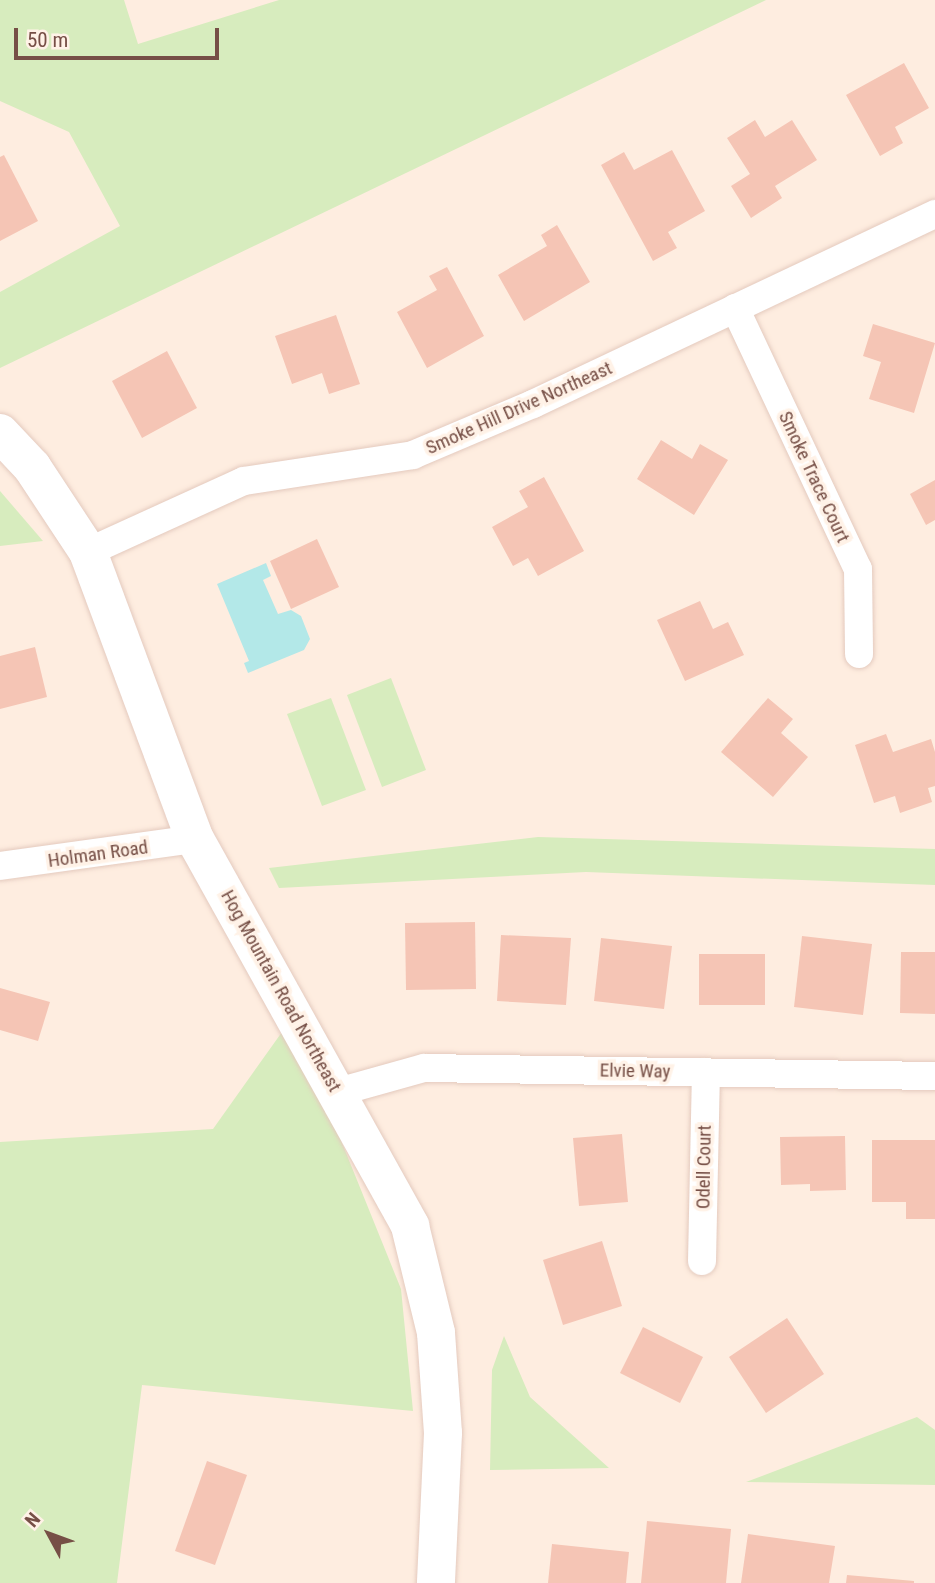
<!DOCTYPE html>
<style>
body{margin:0}
#map{position:relative;width:935px;height:1583px;overflow:hidden;background:#feede0;font-family:"Roboto Condensed",sans-serif}
div>[style]{position:absolute}
.green>*{inset:0;background:#d7ecbe}
.water>*{inset:0;background:#b3e8e8}
.building>*{inset:0;background:#f5c5b5}
.roads{filter:drop-shadow(0 0 2px #e4cabe) drop-shadow(0 0 2px #e4cabe)}
.street>*{height:28px;margin:-14px;padding:0 14px;transform-origin:14px;border-radius:14px;background:#fff}
.secondary>*{height:38px;margin:-19px;padding:0 19px;transform-origin:19px;border-radius:19px;background:#fff}
span{translate:-50% -50%;white-space:nowrap;text-align:center;line-height:1.15;-webkit-text-stroke:7px #fff2e7;paint-order:stroke}
.street-label{font-size:19px;color:#764f46}
.north{position:absolute;left:14px;top:1499px;width:70px;height:70px;-webkit-text-stroke:5px #fff2e7;paint-order:stroke;rotate:311deg;font-size:19px;font-weight:700;line-height:28px;text-align:center;color:#764f46}
.north::after{content:'';display:block;margin:auto;width:24px;height:32px;background:#764f46;clip-path:polygon(50% 0,100% 100%,50% 72%,0 100%)}
.scale{position:absolute;left:14px;top:28px;width:205px;height:32px;box-sizing:border-box;border:4px solid #764f46;border-top:0;padding-left:9px;font-size:21px;line-height:24px;white-space:nowrap;color:#764f46;-webkit-text-stroke:5px #fff2e7;paint-order:stroke}
</style>
<div id="map">
<div class="green">
<div style="clip-path:polygon(0 0,124px 0,138px 44px,279px 0,766px 0,0 368px,0 292px,120px 226px,69px 132px,0 101px)"></div>
<div style="clip-path:polygon(0 491px,43px 541px,0 546px)"></div>
<div style="clip-path:polygon(391px 678px,426px 770px,382px 787px,347px 695px)"></div>
<div style="clip-path:polygon(331px 698px,366px 790px,322px 806px,287px 714px)"></div>
<div style="clip-path:polygon(538px 837px,935px 849px,935px 885px,586px 872px,279px 888px,269px 868px)"></div>
<div style="clip-path:polygon(282px 1032px,338px 1133px,401px 1289px,413px 1411px,142px 1385px,117px 1583px,0 1583px,0 1142px,213px 1129px)"></div>
<div style="clip-path:polygon(504px 1336px,530px 1397px,609px 1468px,490px 1470px,492px 1370px)"></div>
<div style="clip-path:polygon(917px 1417px,935px 1430px,935px 1485px,746px 1482px)"></div>
</div>
<div class="water">
<div style="clip-path:polygon(266px 563px,271px 576px,263px 580px,278px 614px,291px 610px,301px 616px,310px 639px,304px 650px,248px 673px,244px 663px,249px 661px,217px 584px)"></div>
</div>
<div class="building">
<div style="clip-path:polygon(904px 63px,929px 108px,895px 127px,903px 143px,880px 156px,846px 95px)"></div>
<div style="clip-path:polygon(755px 120px,765px 137px,792px 120px,817px 160px,775px 186px,782px 198px,751px 218px,731px 186px,750px 174px,727px 138px)"></div>
<div style="clip-path:polygon(672px 150px,705px 211px,668px 232px,677px 248px,653px 261px,601px 165px,624px 152px,634px 170px)"></div>
<div style="clip-path:polygon(4px 155px,38px 221px,0 241px,0 157px)"></div>
<div style="clip-path:polygon(557px 225px,590px 282px,524px 321px,498px 275px,547px 246px,541px 235px)"></div>
<div style="clip-path:polygon(447px 267px,484px 336px,427px 368px,397px 312px,437px 290px,429px 276px)"></div>
<div style="clip-path:polygon(336px 315px,360px 384px,329px 394px,322px 373px,292px 384px,275px 336px)"></div>
<div style="clip-path:polygon(873px 324px,935px 343px,914px 413px,869px 399px,881px 362px,863px 356px)"></div>
<div style="clip-path:polygon(167px 351px,197px 408px,142px 438px,112px 381px)"></div>
<div style="clip-path:polygon(661px 440px,692px 459px,700px 444px,728px 460px,694px 515px,637px 479px)"></div>
<div style="clip-path:polygon(544px 477px,584px 551px,538px 576px,528px 558px,513px 566px,492px 527px,528px 507px,519px 491px)"></div>
<div style="clip-path:polygon(935px 480px,935px 520px,926px 525px,910px 494px)"></div>
<div style="clip-path:polygon(317px 539px,339px 587px,291px 609px,270px 561px)"></div>
<div style="clip-path:polygon(700px 601px,713px 629px,728px 622px,744px 655px,685px 681px,657px 620px)"></div>
<div style="clip-path:polygon(35px 647px,47px 697px,0 709px,0 656px)"></div>
<div style="clip-path:polygon(768px 698px,793px 719px,781px 733px,808px 757px,773px 797px,721px 752px)"></div>
<div style="clip-path:polygon(886px 734px,893px 752px,931px 739px,935px 752px,935px 786px,928px 788px,932px 802px,900px 813px,895px 796px,874px 803px,855px 745px)"></div>
<div style="clip-path:polygon(475px 922px,476px 989px,406px 990px,405px 923px)"></div>
<div style="clip-path:polygon(501px 935px,571px 938px,566px 1005px,497px 1001px)"></div>
<div style="clip-path:polygon(802px 936px,872px 944px,863px 1015px,794px 1007px)"></div>
<div style="clip-path:polygon(601px 938px,672px 946px,664px 1009px,594px 1001px)"></div>
<div style="clip-path:polygon(901px 952px,935px 952px,935px 1014px,900px 1013px)"></div>
<div style="clip-path:polygon(699px 954px,765px 954px,765px 1005px,699px 1005px)"></div>
<div style="clip-path:polygon(0 988px,50px 1002px,38px 1041px,0 1030px)"></div>
<div style="clip-path:polygon(622px 1134px,628px 1202px,579px 1206px,573px 1138px)"></div>
<div style="clip-path:polygon(845px 1136px,846px 1190px,810px 1191px,810px 1184px,781px 1185px,780px 1137px)"></div>
<div style="clip-path:polygon(872px 1140px,935px 1140px,935px 1219px,906px 1219px,906px 1202px,872px 1202px)"></div>
<div style="clip-path:polygon(602px 1241px,622px 1306px,563px 1325px,543px 1260px)"></div>
<div style="clip-path:polygon(787px 1318px,824px 1374px,766px 1413px,729px 1357px)"></div>
<div style="clip-path:polygon(643px 1327px,703px 1357px,680px 1403px,620px 1373px)"></div>
<div style="clip-path:polygon(207px 1461px,247px 1475px,215px 1565px,175px 1551px)"></div>
<div style="clip-path:polygon(647px 1521px,731px 1529px,726px 1583px,641px 1583px)"></div>
<div style="clip-path:polygon(748px 1534px,835px 1546px,829px 1583px,741px 1583px)"></div>
<div style="clip-path:polygon(552px 1544px,629px 1552px,626px 1583px,548px 1583px)"></div>
<div style="clip-path:polygon(847px 1575px,914px 1581px,914px 1583px,846px 1583px)"></div>
</div>
<div class="roads">
<div class="street">
<div style="left:735px;top:308px;width:289px;rotate:64.8deg"></div>
<div style="left:858px;top:569px;width:85px;rotate:89.3deg"></div>
<div style="left:88px;top:552px;width:171px;rotate:-24.5deg"></div>
<div style="left:244px;top:481px;width:171px;rotate:-8.7deg"></div>
<div style="left:413px;top:455px;width:130px;rotate:-23deg"></div>
<div style="left:533px;top:404px;width:445px;rotate:-25.3deg"></div>
<div style="left:0;top:866px;width:197px;rotate:-7.9deg"></div>
<div style="left:338px;top:1092px;width:89px;rotate:-15.6deg"></div>
<div style="left:424px;top:1068px;width:511px;rotate:0.9deg"></div>
<div style="left:702px;top:1261px;width:189px;rotate:-88.8deg"></div>
</div>
<div class="secondary">
<div style="left:0;top:433px;width:47px;rotate:46.7deg"></div>
<div style="left:32px;top:467px;width:102px;rotate:56.6deg"></div>
<div style="left:88px;top:552px;width:306px;rotate:69.6deg"></div>
<div style="left:195px;top:839px;width:443px;rotate:60.9deg"></div>
<div style="left:410px;top:1226px;width:110px;rotate:76.3deg"></div>
<div style="left:436px;top:1333px;width:100px;rotate:86deg"></div>
<div style="left:443px;top:1433px;width:150px;rotate:92.7deg"></div>
</div>
</div>
<div class="street-label">
<span style="left:519px;top:408px;rotate:-24deg">Smoke Hill Drive Northeast</span>
<span style="left:814px;top:477px;rotate:65deg">Smoke Trace Court</span>
<span style="left:98px;top:854px;rotate:-8deg">Holman Road</span>
<span style="left:281px;top:991px;rotate:61deg">Hog Mountain Road Northeast</span>
<span style="left:635px;top:1071px;rotate:1deg">Elvie Way</span>
<span style="left:704px;top:1167px;rotate:-89deg">Odell Court</span>
</div>
<div class="north">N</div>
<div class="scale">50 m</div>
</div>
